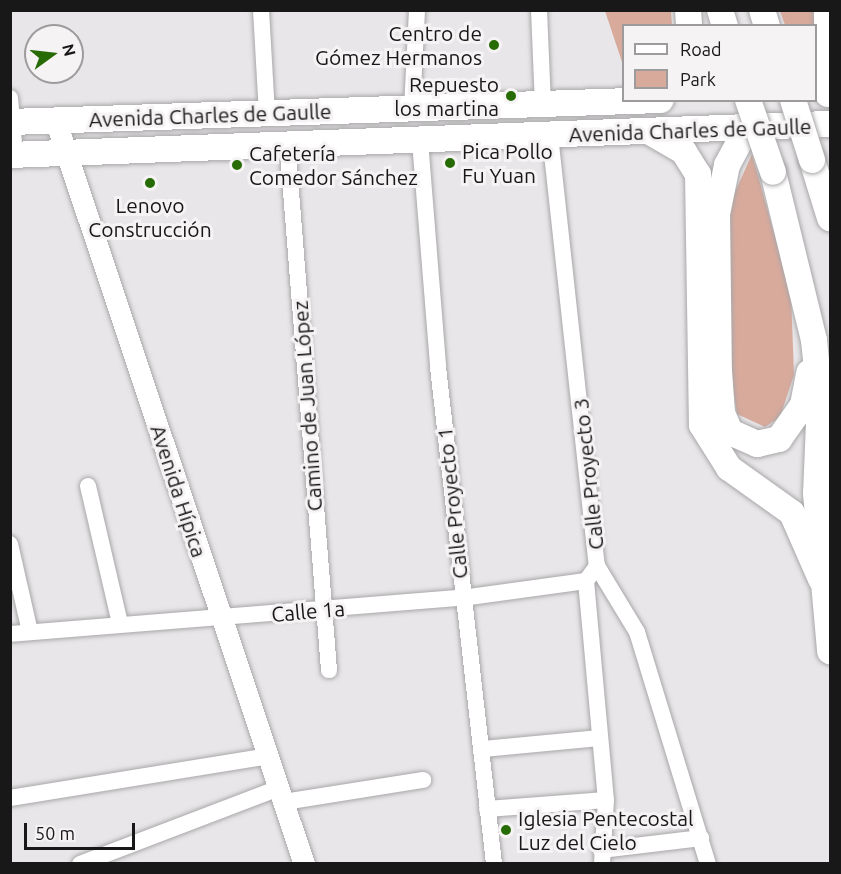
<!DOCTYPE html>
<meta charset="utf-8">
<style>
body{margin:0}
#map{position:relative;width:841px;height:874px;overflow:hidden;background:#e8e6e8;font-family:Ubuntu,sans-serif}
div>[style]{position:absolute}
.green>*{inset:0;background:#d8aa9c}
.roads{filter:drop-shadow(0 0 2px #a9a7a9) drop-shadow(0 0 2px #a9a7a9)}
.minor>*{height:16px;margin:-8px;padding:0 8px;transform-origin:8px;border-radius:8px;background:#fff}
.tertiary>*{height:21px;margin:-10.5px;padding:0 10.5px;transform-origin:10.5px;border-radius:10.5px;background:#fff}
.primary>*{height:26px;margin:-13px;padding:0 13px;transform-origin:13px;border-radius:13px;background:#fff}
.bridges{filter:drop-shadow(0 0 2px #a9a7a9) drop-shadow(0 0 2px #a9a7a9)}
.primary-bridge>*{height:26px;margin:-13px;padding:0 13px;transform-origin:13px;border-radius:13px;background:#fff}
.dots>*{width:16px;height:16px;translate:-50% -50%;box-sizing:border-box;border:3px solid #f6f3f5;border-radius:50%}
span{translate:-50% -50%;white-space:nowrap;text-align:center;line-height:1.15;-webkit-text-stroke:6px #f6f3f5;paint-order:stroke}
.poi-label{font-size:21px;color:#191819}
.right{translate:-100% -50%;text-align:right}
.left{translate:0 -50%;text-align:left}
.street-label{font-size:21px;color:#191819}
.frame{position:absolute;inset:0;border:12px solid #191819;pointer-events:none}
.legend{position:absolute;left:622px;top:24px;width:195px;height:78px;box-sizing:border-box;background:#f6f3f5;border:2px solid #9e9b9d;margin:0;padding:8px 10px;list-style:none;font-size:18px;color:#191819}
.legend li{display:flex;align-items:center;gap:12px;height:30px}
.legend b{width:30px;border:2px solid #9e9b9d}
.north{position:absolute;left:24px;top:24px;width:60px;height:60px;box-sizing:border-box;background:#f6f3f5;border:2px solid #9e9b9d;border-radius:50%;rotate:75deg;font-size:16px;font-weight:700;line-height:24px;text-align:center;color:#191819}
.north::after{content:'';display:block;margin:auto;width:21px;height:27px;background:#266b03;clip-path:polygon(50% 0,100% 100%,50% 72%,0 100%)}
.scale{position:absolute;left:24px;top:823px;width:111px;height:27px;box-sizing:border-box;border:3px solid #191819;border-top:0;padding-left:8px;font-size:18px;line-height:21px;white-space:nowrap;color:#191819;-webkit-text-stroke:4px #f6f3f5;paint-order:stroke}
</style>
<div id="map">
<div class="green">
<div style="clip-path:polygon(605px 11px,671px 11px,672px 25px,624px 26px,623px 65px)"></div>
<div style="clip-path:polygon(780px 11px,813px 11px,815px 25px,785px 25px)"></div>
<div style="clip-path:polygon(752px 154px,791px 294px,794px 375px,780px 417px,765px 427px,737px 414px,731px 376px,727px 210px)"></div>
</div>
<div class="roads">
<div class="minor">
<div style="left:261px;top:10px;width:103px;rotate:86.7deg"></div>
<div style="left:539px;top:10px;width:96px;rotate:87.6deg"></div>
<div style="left:10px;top:98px;width:57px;rotate:85deg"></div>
<div style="left:412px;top:109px;width:99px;rotate:-87.1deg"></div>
<div style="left:550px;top:135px;width:434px;rotate:83.8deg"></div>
<div style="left:597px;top:566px;width:77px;rotate:58.8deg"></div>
<div style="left:637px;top:632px;width:243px;rotate:73deg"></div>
<div style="left:287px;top:141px;width:531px;rotate:85.46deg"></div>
<div style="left:420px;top:141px;width:227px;rotate:85.4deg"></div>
<div style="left:438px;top:367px;width:500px;rotate:83.57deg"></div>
<div style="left:88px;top:486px;width:142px;rotate:76.9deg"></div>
<div style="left:10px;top:544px;width:90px;rotate:77.2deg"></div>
<div style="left:586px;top:581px;width:220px;rotate:84.8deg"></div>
<div style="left:606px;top:800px;width:64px;rotate:93.6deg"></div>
<div style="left:10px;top:634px;width:453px;rotate:-4.6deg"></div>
<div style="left:462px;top:598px;width:125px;rotate:-7.8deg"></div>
<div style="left:586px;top:581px;width:19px;rotate:-54deg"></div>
<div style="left:483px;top:749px;width:117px;rotate:-5.4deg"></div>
<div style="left:10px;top:798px;width:261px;rotate:-9.2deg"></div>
<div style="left:284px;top:802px;width:141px;rotate:-9deg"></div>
<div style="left:487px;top:809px;width:119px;rotate:-4.3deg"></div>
<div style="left:601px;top:850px;width:101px;rotate:-6.8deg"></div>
<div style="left:80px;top:864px;width:213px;rotate:-20.9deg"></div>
</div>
<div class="tertiary">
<div style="left:55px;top:119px;width:786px;rotate:71.52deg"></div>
</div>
<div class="primary">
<div style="left:688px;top:10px;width:16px;rotate:86deg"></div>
<div style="left:720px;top:10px;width:17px;rotate:73deg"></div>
<div style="left:762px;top:10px;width:17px;rotate:73deg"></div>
<div style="left:827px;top:10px;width:84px;rotate:89.3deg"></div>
<div style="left:10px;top:122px;width:651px;rotate:-1.94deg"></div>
<div style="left:747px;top:128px;width:42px;rotate:118.4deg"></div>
<div style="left:727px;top:165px;width:50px;rotate:101.5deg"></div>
<div style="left:717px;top:214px;width:157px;rotate:89.3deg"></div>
<div style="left:719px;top:371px;width:42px;rotate:85.9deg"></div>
<div style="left:722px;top:413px;width:21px;rotate:67deg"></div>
<div style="left:730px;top:432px;width:30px;rotate:24deg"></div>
<div style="left:757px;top:444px;width:23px;rotate:-13deg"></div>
<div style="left:779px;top:439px;width:42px;rotate:-54.8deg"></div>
<div style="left:803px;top:405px;width:33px;rotate:-79deg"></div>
<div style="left:650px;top:132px;width:39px;rotate:30deg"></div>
<div style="left:684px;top:152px;width:26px;rotate:58deg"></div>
<div style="left:698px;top:174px;width:251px;rotate:89.1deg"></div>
<div style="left:702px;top:425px;width:51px;rotate:57.9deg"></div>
<div style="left:729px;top:468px;width:77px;rotate:35.5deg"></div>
<div style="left:792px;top:513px;width:72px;rotate:66.3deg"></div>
<div style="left:10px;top:155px;width:821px;rotate:-2.17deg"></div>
<div style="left:812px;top:160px;width:61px;rotate:72.8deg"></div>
<div style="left:773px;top:172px;width:173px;rotate:76.3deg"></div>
<div style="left:814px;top:340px;width:59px;rotate:84.2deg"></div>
<div style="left:820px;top:399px;width:94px;rotate:92.4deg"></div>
<div style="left:816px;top:493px;width:159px;rotate:84.9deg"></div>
</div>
</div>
<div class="bridges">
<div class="primary-bridge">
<div style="left:748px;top:100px;width:76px;rotate:70.9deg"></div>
<div style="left:793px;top:100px;width:63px;rotate:72.4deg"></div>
</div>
</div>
<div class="dots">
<div style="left:494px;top:45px;background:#266b03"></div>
<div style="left:511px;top:96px;background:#266b03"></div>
<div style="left:450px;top:163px;background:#266b03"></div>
<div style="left:237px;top:165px;background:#266b03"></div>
<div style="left:150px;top:183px;background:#266b03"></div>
<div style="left:506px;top:830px;background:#266b03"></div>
</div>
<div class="poi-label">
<span class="right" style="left:482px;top:45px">Centro de<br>Gómez Hermanos</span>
<span class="right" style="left:499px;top:96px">Repuesto<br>los martina</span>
<span class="left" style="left:462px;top:163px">Pica Pollo<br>Fu Yuan</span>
<span class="left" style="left:249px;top:165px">Cafetería<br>Comedor Sánchez</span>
<span style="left:150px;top:217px">Lenovo<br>Construcción</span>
<span class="left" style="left:518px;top:830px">Iglesia Pentecostal<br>Luz del Cielo</span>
</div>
<div class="street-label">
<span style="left:210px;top:115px;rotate:-2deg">Avenida Charles de Gaulle</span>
<span style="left:690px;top:130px;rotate:-2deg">Avenida Charles de Gaulle</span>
<span style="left:307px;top:406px;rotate:-94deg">Camino de Juan López</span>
<span style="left:588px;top:474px;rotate:-96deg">Calle Proyecto 3</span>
<span style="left:179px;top:491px;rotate:72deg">Avenida Hípica</span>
<span style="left:452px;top:503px;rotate:-96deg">Calle Proyecto 1</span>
<span style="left:308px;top:611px;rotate:-5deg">Calle 1a</span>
</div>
<div class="frame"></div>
<ul class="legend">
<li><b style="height:8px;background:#fff"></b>Road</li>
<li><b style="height:16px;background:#d8aa9c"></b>Park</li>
</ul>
<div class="north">N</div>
<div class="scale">50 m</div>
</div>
